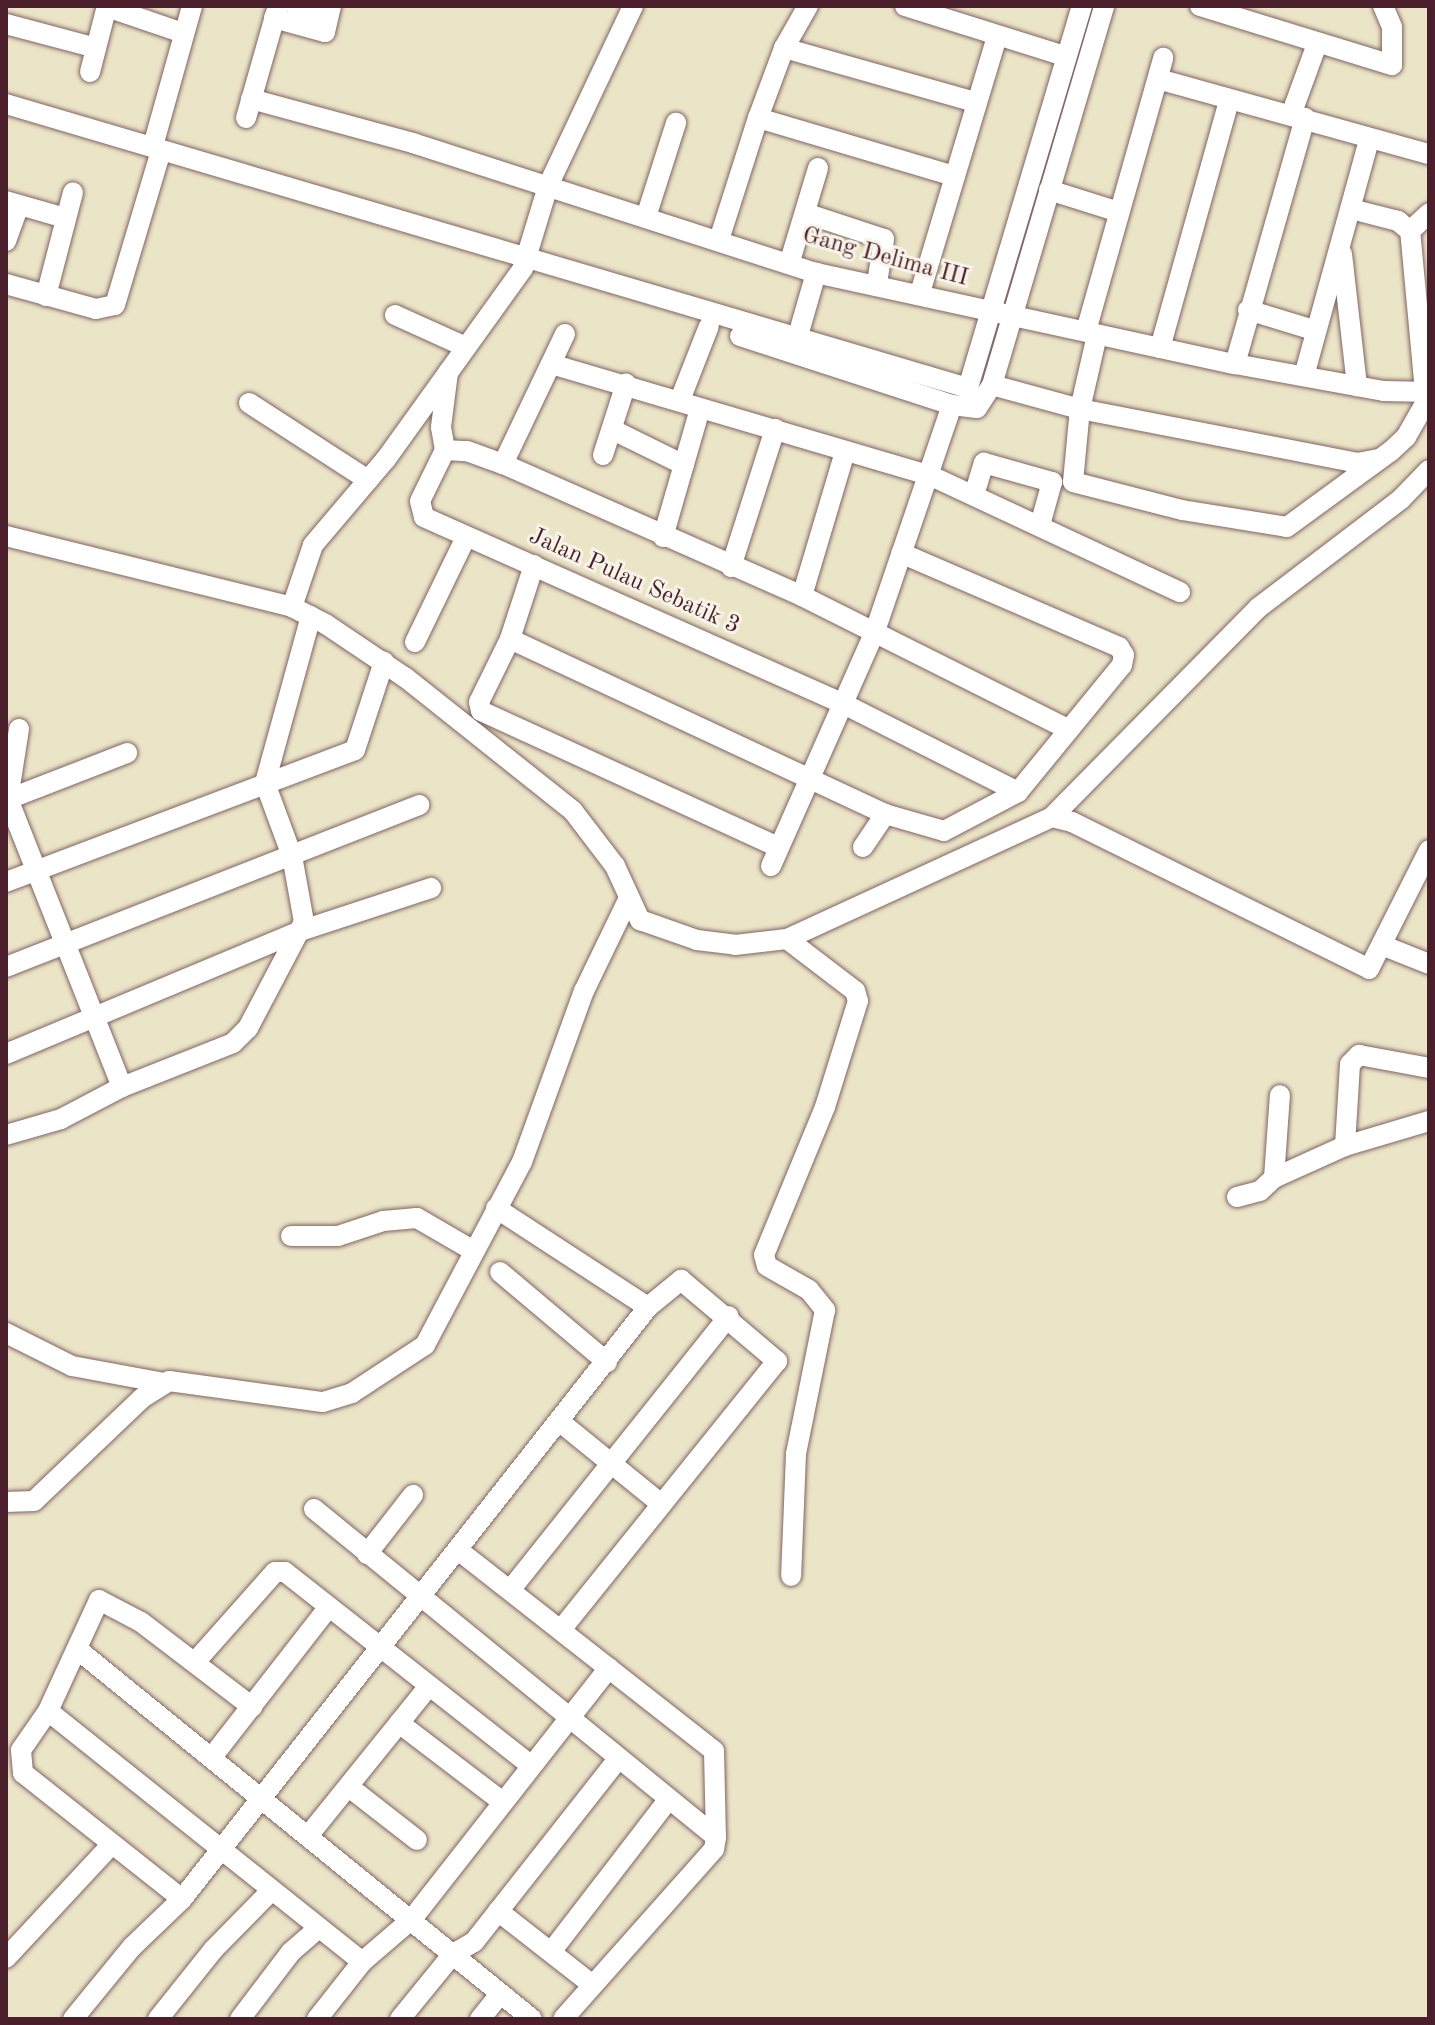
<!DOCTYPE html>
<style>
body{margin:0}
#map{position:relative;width:1435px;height:2025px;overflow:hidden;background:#ebe5c8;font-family:"Old Standard TT",serif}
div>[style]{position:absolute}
.roads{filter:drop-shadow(0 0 2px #826462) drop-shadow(0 0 2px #826462)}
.minor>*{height:20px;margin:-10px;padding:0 10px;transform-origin:10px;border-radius:10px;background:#fff}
span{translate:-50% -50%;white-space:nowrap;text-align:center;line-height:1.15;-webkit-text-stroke:6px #f7f3e8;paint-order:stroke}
.street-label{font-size:24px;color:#4a1f2b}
.frame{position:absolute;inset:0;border:8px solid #4a1f2b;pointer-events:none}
</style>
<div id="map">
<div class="roads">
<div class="minor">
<div style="left:296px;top:6px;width:33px;rotate:14deg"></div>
<div style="left:905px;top:6px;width:168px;rotate:17.4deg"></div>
<div style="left:1200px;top:6px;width:201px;rotate:17.1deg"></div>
<div style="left:1392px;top:65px;width:38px;rotate:-90deg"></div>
<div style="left:1392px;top:27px;width:23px;rotate:-113deg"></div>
<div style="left:107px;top:7px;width:80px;rotate:18.9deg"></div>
<div style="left:274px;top:18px;width:53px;rotate:15.4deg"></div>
<div style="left:325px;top:32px;width:27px;rotate:-77deg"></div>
<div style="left:6px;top:24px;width:93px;rotate:14.9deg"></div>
<div style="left:784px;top:48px;width:198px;rotate:15.8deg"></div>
<div style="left:90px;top:72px;width:68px;rotate:-75.6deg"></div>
<div style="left:1158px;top:79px;width:281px;rotate:15.5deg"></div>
<div style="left:251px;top:99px;width:168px;rotate:15.2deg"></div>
<div style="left:413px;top:143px;width:423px;rotate:17.9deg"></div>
<div style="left:816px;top:273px;width:429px;rotate:12.3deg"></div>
<div style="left:1235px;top:364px;width:151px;rotate:10.3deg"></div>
<div style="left:1384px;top:391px;width:45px;rotate:1.3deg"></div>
<div style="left:6px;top:104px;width:1003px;rotate:16.45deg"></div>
<div style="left:968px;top:388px;width:399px;rotate:-73.4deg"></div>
<div style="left:1291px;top:115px;width:76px;rotate:-69.9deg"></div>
<div style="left:246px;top:118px;width:116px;rotate:-74.1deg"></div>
<div style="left:758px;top:118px;width:204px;rotate:16.5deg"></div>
<div style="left:153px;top:146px;width:145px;rotate:-74.4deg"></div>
<div style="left:1049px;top:190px;width:70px;rotate:17.4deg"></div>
<div style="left:6px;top:201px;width:61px;rotate:16.1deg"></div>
<div style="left:805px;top:213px;width:83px;rotate:18.2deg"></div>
<div style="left:884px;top:239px;width:45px;rotate:99deg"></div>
<div style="left:646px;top:217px;width:99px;rotate:-72.3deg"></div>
<div style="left:1410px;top:231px;width:26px;rotate:-43deg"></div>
<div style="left:719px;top:240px;width:128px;rotate:-72.3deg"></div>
<div style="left:758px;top:118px;width:75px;rotate:-69.6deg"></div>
<div style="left:784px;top:48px;width:48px;rotate:-60.3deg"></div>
<div style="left:6px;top:241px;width:38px;rotate:-70deg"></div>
<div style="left:1342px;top:254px;width:133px;rotate:83.5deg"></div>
<div style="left:790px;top:261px;width:97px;rotate:-73.2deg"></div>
<div style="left:6px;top:284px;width:93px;rotate:15.5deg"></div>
<div style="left:96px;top:309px;width:19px;rotate:-12deg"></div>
<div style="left:115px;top:305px;width:158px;rotate:-73.4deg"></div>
<div style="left:920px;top:293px;width:267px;rotate:-73.3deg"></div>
<div style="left:46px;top:296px;width:107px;rotate:-75.4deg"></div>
<div style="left:1248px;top:310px;width:69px;rotate:16.9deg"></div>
<div style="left:395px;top:315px;width:78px;rotate:24.3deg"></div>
<div style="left:1086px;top:331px;width:284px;rotate:-74.2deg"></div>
<div style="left:1097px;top:335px;width:76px;rotate:102.9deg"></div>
<div style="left:1080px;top:409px;width:73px;rotate:95.5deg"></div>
<div style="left:1073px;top:482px;width:113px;rotate:14.4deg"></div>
<div style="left:1182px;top:510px;width:106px;rotate:9.2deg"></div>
<div style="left:1287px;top:527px;width:129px;rotate:-36.2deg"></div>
<div style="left:1391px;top:451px;width:21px;rotate:-43deg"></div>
<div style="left:1406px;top:437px;width:40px;rotate:-60.3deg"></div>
<div style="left:1426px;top:402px;width:172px;rotate:-95.3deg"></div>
<div style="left:1410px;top:231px;width:16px;rotate:-140deg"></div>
<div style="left:1398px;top:221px;width:49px;rotate:-165.7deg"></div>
<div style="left:740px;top:336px;width:223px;rotate:18deg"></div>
<div style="left:952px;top:405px;width:25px;rotate:7deg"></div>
<div style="left:977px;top:408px;width:27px;rotate:-57deg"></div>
<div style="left:992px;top:385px;width:395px;rotate:-73.5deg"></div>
<div style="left:797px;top:339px;width:69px;rotate:-73.9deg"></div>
<div style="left:1160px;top:348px;width:256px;rotate:-74.4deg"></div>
<div style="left:551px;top:364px;width:394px;rotate:16.4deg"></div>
<div style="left:929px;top:475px;width:277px;rotate:25deg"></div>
<div style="left:1235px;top:364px;width:256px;rotate:-74.1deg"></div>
<div style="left:1304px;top:376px;width:245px;rotate:-74.6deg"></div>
<div style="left:992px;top:385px;width:91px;rotate:15.3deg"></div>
<div style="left:1080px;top:409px;width:282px;rotate:11deg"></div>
<div style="left:1357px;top:463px;width:22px;rotate:-10deg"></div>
<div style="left:680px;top:400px;width:79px;rotate:-68.6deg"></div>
<div style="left:249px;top:403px;width:142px;rotate:32.9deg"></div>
<div style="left:613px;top:430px;width:79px;rotate:26.2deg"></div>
<div style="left:445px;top:450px;width:23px;rotate:-100deg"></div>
<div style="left:441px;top:427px;width:55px;rotate:-82.7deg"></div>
<div style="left:603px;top:455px;width:75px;rotate:-72.1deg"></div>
<div style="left:503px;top:464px;width:144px;rotate:-64.5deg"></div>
<div style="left:974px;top:495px;width:34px;rotate:-73deg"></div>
<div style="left:984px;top:463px;width:71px;rotate:15.6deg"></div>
<div style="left:1052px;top:482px;width:45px;rotate:105.6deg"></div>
<div style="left:6px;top:536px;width:295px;rotate:13.9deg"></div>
<div style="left:292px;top:607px;width:39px;rotate:27deg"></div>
<div style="left:327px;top:625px;width:95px;rotate:33.9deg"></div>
<div style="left:406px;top:678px;width:213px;rotate:38.5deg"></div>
<div style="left:573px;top:811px;width:69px;rotate:52.6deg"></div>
<div style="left:615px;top:866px;width:60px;rotate:65.2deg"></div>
<div style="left:640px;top:920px;width:60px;rotate:19.3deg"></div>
<div style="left:697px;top:940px;width:38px;rotate:7deg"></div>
<div style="left:735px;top:945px;width:52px;rotate:-6.6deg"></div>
<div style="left:787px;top:939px;width:292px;rotate:-24.7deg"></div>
<div style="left:1052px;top:817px;width:21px;rotate:14deg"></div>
<div style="left:1072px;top:822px;width:331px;rotate:26.3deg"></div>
<div style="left:1369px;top:969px;width:133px;rotate:-63.2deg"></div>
<div style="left:663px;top:537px;width:133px;rotate:-73.9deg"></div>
<div style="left:534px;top:565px;width:78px;rotate:108deg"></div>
<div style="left:510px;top:639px;width:70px;rotate:116.2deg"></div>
<div style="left:479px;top:702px;width:9px;rotate:77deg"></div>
<div style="left:481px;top:711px;width:327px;rotate:24.6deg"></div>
<div style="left:731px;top:567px;width:145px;rotate:-72.3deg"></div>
<div style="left:802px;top:596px;width:150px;rotate:-73.4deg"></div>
<div style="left:292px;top:607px;width:65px;rotate:-71.3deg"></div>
<div style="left:313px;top:545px;width:113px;rotate:-49.7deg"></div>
<div style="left:386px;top:459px;width:235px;rotate:-54.3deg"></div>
<div style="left:523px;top:268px;width:86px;rotate:-73deg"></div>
<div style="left:548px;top:186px;width:199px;rotate:-64.7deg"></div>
<div style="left:510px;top:639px;width:414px;rotate:25deg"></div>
<div style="left:885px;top:814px;width:61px;rotate:16.1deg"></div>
<div style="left:944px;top:831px;width:84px;rotate:-27.8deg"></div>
<div style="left:1018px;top:792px;width:164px;rotate:-50.7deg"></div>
<div style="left:1122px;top:665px;width:10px;rotate:-79deg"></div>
<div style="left:1124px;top:655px;width:9px;rotate:-122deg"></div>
<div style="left:1119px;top:647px;width:237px;rotate:-156.7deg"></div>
<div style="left:415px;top:642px;width:117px;rotate:-64.1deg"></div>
<div style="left:19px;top:729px;width:71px;rotate:98.9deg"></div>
<div style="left:8px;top:799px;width:310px;rotate:68.4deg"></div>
<div style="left:1018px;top:792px;width:193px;rotate:-153.2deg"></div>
<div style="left:846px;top:705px;width:462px;rotate:-156deg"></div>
<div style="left:424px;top:517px;width:16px;rotate:-104deg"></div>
<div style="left:420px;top:501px;width:57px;rotate:-63.9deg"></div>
<div style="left:445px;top:450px;width:22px;rotate:3deg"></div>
<div style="left:467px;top:451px;width:38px;rotate:20deg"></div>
<div style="left:503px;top:464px;width:327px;rotate:23.8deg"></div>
<div style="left:802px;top:596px;width:297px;rotate:26.6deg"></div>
<div style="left:6px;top:800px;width:130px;rotate:-21.2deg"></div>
<div style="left:1052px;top:817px;width:293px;rotate:-45.4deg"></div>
<div style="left:1258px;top:608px;width:180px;rotate:-37.3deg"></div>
<div style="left:1401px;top:499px;width:40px;rotate:-46deg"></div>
<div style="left:863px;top:847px;width:40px;rotate:-56deg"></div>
<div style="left:771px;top:866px;width:254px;rotate:-66.1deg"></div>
<div style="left:874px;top:634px;width:242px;rotate:-71.2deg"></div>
<div style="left:6px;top:882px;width:373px;rotate:-20.7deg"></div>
<div style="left:355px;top:750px;width:93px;rotate:-71.8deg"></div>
<div style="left:787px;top:939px;width:86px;rotate:37.4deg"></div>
<div style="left:855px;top:991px;width:10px;rotate:73deg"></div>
<div style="left:858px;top:1001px;width:111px;rotate:107.3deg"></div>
<div style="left:825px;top:1107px;width:160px;rotate:112.4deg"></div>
<div style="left:764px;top:1255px;width:11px;rotate:75deg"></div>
<div style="left:767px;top:1266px;width:48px;rotate:29.7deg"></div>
<div style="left:809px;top:1290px;width:26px;rotate:51deg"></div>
<div style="left:825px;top:1310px;width:147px;rotate:101.4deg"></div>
<div style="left:796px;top:1454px;width:122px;rotate:92.3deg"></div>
<div style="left:1384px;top:946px;width:48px;rotate:21.8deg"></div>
<div style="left:6px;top:967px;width:444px;rotate:-21.4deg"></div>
<div style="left:6px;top:1054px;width:319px;rotate:-22.7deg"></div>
<div style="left:300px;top:931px;width:138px;rotate:-18.2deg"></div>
<div style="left:6px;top:1135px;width:57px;rotate:-16.2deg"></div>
<div style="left:61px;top:1119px;width:69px;rotate:-27.7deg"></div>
<div style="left:122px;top:1087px;width:119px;rotate:-21.6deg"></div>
<div style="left:233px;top:1043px;width:21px;rotate:-45deg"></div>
<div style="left:248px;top:1028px;width:120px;rotate:-62.2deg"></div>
<div style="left:304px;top:922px;width:67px;rotate:-100.3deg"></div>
<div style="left:292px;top:856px;width:78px;rotate:-110.3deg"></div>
<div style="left:265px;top:783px;width:173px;rotate:-74.6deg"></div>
<div style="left:1345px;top:1146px;width:82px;rotate:-86.5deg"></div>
<div style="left:1350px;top:1064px;width:13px;rotate:-45deg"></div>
<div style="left:1359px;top:1055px;width:71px;rotate:10.5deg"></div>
<div style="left:1274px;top:1178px;width:83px;rotate:-85.9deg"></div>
<div style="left:1237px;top:1197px;width:24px;rotate:-15deg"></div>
<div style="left:1260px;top:1191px;width:19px;rotate:-43deg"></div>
<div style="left:1274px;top:1178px;width:78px;rotate:-24.3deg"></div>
<div style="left:1345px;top:1146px;width:88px;rotate:-16.6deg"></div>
<div style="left:496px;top:1208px;width:181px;rotate:33.1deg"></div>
<div style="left:291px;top:1236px;width:47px"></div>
<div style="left:338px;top:1236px;width:47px;rotate:-18.4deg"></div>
<div style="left:383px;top:1221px;width:34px;rotate:-5deg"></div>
<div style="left:417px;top:1218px;width:66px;rotate:30.1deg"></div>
<div style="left:500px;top:1272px;width:140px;rotate:40.1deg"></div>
<div style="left:6px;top:1333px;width:74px;rotate:26.6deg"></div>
<div style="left:72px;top:1366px;width:94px;rotate:10.5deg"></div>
<div style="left:559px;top:1421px;width:132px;rotate:39.1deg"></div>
<div style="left:6px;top:1502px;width:28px;rotate:-2deg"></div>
<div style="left:34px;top:1501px;width:149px;rotate:-43.6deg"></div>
<div style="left:142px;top:1398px;width:32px;rotate:-32deg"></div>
<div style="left:169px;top:1381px;width:155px;rotate:7.8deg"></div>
<div style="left:323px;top:1402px;width:30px;rotate:-17deg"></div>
<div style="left:352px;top:1393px;width:87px;rotate:-33.3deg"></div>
<div style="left:425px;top:1345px;width:207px;rotate:-62.1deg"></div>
<div style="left:522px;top:1162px;width:182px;rotate:-70.1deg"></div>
<div style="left:584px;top:991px;width:101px;rotate:-64.2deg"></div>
<div style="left:314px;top:1509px;width:519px;rotate:39.21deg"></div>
<div style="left:716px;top:1837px;width:12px;rotate:99deg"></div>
<div style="left:714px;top:1849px;width:227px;rotate:131.6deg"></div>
<div style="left:458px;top:1550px;width:325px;rotate:38.1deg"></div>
<div style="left:714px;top:1751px;width:86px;rotate:88.7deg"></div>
<div style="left:367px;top:1554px;width:75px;rotate:-52.1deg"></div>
<div style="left:511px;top:1589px;width:349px;rotate:-51.4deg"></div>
<div style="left:77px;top:1649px;width:586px;rotate:39.12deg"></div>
<div style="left:196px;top:1661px;width:119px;rotate:-48.4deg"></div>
<div style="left:275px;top:1572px;width:10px"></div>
<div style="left:285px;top:1572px;width:312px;rotate:38.2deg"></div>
<div style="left:48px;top:1711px;width:402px;rotate:38.6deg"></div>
<div style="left:399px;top:1723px;width:127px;rotate:37.3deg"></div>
<div style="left:212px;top:1757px;width:189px;rotate:-52.1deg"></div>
<div style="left:349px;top:1787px;width:86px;rotate:37.9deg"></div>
<div style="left:308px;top:1836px;width:193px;rotate:-51.1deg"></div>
<div style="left:182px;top:1899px;width:203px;rotate:-141.6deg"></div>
<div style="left:23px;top:1773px;width:23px;rotate:-95deg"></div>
<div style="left:21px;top:1750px;width:47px;rotate:-55.3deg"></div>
<div style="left:48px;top:1711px;width:122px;rotate:-65.3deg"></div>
<div style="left:99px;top:1600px;width:47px;rotate:27.6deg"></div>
<div style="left:141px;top:1622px;width:140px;rotate:37.4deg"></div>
<div style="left:498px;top:1911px;width:117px;rotate:38deg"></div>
<div style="left:551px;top:1952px;width:193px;rotate:-52.4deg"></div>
<div style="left:6px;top:1958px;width:154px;rotate:-47.1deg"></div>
<div style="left:73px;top:2019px;width:93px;rotate:-50.7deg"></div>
<div style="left:132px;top:1947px;width:69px;rotate:-43.8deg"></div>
<div style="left:182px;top:1899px;width:753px;rotate:-51.79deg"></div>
<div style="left:648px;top:1307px;width:43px;rotate:-39.3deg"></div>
<div style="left:681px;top:1280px;width:126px;rotate:40.2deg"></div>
<div style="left:777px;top:1361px;width:345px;rotate:128.8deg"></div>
<div style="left:158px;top:2019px;width:88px;rotate:-51.4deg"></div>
<div style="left:213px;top:1950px;width:83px;rotate:-45.5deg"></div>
<div style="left:240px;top:2019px;width:84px;rotate:-52.7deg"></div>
<div style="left:291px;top:1952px;width:37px;rotate:-41deg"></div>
<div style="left:317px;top:2019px;width:73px;rotate:-51.7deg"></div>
<div style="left:362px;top:1962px;width:66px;rotate:-40.7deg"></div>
<div style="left:412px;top:1919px;width:319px;rotate:-51.9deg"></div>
<div style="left:400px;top:2019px;width:84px;rotate:-50.8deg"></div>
<div style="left:453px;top:1954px;width:24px;rotate:-30deg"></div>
<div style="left:474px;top:1942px;width:231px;rotate:-51.8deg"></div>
<div style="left:480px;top:2019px;width:32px;rotate:-51deg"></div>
</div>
</div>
<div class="street-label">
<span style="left:885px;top:258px;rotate:15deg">Gang Delima III</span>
<span style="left:634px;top:582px;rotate:24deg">Jalan Pulau Sebatik 3</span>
</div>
<div class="frame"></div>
</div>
